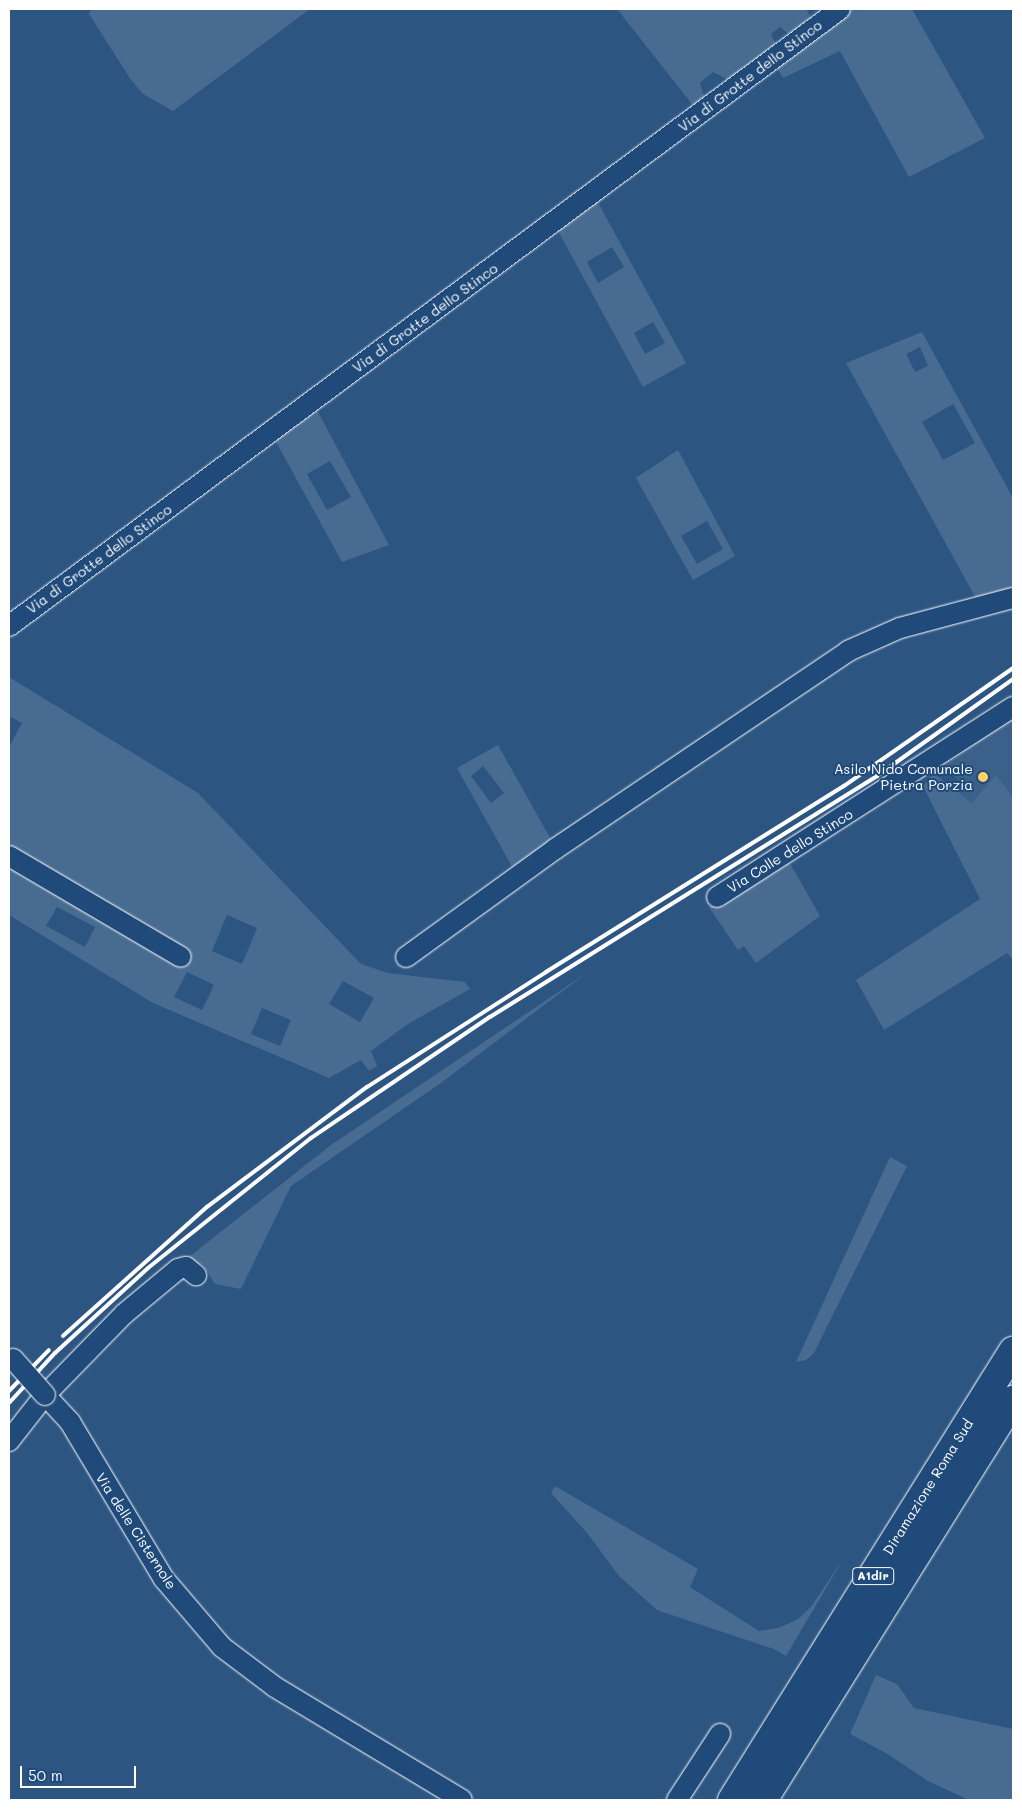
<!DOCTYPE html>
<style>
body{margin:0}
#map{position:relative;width:1022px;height:1809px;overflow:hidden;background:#2c5582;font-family:Mali,sans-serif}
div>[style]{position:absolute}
.built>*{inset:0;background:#3b618b}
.green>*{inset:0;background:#486b92}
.roads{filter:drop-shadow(0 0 1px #fff) drop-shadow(0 0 1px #fff)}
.minor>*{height:20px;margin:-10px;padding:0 10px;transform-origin:10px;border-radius:10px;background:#1f4a7a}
.highway>*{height:28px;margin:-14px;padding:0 14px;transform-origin:14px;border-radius:14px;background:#1f4a7a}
.rail>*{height:4px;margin:-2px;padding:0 2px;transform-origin:2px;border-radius:2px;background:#fff}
.bridges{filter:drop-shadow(0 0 1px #fff) drop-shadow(0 0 1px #fff)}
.minor-bridge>*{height:20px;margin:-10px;padding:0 10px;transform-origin:10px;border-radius:10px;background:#1f4a7a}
.dots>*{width:14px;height:14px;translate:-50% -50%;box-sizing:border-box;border:2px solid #1f4a7a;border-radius:50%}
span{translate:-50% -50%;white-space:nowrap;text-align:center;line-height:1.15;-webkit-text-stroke:4px #1f4a7a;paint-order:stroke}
.shield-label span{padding:1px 4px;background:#1f4a7a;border:1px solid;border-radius:4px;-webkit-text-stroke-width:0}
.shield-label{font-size:12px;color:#fff;font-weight:700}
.street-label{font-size:14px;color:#fff}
.poi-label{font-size:14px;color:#fff}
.right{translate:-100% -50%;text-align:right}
.frame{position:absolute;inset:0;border:10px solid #fff;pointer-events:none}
.scale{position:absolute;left:20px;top:1766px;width:116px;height:22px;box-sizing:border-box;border:2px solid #fff;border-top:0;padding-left:6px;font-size:15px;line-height:18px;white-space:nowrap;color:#fff;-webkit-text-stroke:4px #1f4a7a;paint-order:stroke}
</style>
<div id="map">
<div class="built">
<div style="clip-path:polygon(1013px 715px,1013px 832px,955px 790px,960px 782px,943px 767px)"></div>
</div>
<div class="green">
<div style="clip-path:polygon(91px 9px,310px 9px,173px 111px,143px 94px,131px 80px,89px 14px)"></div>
<div style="clip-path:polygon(617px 9px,806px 9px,812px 19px,790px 35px,780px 27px,771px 34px,777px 46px,731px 81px,713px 72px,700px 83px,705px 100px,695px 108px)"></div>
<div style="clip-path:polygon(852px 9px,912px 9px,985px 138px,909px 177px,840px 51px,783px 78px,777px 68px)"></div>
<div style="clip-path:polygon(evenodd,596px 199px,686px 363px,643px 387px,557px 229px,596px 199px,612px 247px,624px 267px,598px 283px,587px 262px,612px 247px,596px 199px,653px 322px,665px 343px,645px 354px,634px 333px,653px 322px)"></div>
<div style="clip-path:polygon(evenodd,922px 332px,1013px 498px,1013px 593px,978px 602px,846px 363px,922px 332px,920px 347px,928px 366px,915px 372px,906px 354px,920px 347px,922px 332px,953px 404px,975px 443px,943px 460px,922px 422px,953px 404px)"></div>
<div style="clip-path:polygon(evenodd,317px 410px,389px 545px,342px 562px,275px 440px,317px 410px,330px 461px,351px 497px,327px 510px,307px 474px,330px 461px)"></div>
<div style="clip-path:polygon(evenodd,678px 450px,735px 556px,693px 580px,636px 478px,678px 450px,707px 521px,723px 549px,697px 564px,681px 536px,707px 521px)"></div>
<div style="clip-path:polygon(evenodd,9px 677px,198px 793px,361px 964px,388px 973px,465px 982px,470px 989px,408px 1024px,371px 1051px,377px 1066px,369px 1071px,361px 1060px,329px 1078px,153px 1003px,9px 915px,9px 747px,22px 723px,9px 716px,9px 677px,57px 907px,95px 927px,85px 947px,46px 926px,57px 907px,9px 677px,227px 915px,257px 928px,242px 964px,212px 951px,227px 915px,9px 677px,187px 972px,214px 985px,202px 1010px,174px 997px,187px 972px,9px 677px,343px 981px,374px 998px,360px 1022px,329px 1004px,343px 981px,9px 677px,262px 1008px,291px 1020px,280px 1046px,251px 1034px,262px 1008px)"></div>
<div style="clip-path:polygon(evenodd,498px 745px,554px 845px,515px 872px,457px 768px,498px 745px,483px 766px,504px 793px,491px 803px,471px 776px,483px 766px)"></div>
<div style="clip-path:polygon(936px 775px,972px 803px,996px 775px,1013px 798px,1013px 960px,1007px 953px,884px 1030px,856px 980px,980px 899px,923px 786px,931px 776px)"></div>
<div style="clip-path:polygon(787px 858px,820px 916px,756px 963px,744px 946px,738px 950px,709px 907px)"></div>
<div style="clip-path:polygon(588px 972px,441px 1083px,291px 1186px,241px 1289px,215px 1284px,203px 1265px,185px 1260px,331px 1145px)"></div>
<div style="clip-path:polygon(890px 1157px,907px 1166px,814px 1353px,806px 1360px,796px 1362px)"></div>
<div style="clip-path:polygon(555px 1486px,698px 1569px,690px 1587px,759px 1631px,778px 1628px,798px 1619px,811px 1607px,845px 1556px,786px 1656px,774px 1649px,657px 1610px,619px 1576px,588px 1534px,551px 1493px)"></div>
<div style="clip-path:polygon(876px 1675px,897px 1684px,914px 1708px,1013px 1729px,1013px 1800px,969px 1800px,928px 1781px,886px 1753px,850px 1734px)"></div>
</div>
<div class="roads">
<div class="minor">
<div style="left:9px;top:626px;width:1035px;rotate:-36.59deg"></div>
<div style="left:9px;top:856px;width:199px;rotate:30.4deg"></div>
<div style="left:717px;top:897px;width:352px;rotate:-32.7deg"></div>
<div style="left:406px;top:957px;width:184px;rotate:-35.9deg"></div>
<div style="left:555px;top:849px;width:354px;rotate:-34deg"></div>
<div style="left:848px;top:651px;width:57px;rotate:-23.9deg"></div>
<div style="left:900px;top:628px;width:117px;rotate:-14.9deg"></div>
<div style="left:45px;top:1395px;width:37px;rotate:47deg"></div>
<div style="left:70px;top:1422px;width:183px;rotate:59.1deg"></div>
<div style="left:164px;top:1579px;width:89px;rotate:49.5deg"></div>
<div style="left:222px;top:1647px;width:66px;rotate:37deg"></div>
<div style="left:275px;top:1687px;width:218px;rotate:31.1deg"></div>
<div style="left:9px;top:1441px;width:58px;rotate:-52deg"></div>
<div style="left:45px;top:1395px;width:113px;rotate:-45.7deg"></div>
<div style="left:124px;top:1314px;width:70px;rotate:-39.8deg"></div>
<div style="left:178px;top:1269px;width:8px;rotate:-14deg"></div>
<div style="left:186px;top:1267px;width:13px;rotate:39deg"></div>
<div style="left:677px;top:1800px;width:79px;rotate:-56.9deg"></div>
</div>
<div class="highway">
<div style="left:732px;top:1800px;width:530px;rotate:-57.96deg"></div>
<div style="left:763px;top:1800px;width:472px;rotate:-58deg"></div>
</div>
</div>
<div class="rail">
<div style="left:63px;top:1336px;width:193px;rotate:-41.9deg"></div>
<div style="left:207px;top:1207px;width:200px;rotate:-36.9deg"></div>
<div style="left:367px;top:1087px;width:213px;rotate:-32.7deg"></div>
<div style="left:546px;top:972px;width:351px;rotate:-32deg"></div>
<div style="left:844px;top:786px;width:206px;rotate:-34.9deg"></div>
<div style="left:9px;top:1391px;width:57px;rotate:-45.7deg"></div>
<div style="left:9px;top:1403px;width:68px;rotate:-47.4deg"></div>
<div style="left:55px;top:1353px;width:126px;rotate:-42.4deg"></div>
<div style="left:148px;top:1268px;width:208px;rotate:-38.6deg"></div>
<div style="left:311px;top:1138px;width:216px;rotate:-34.1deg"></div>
<div style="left:490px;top:1017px;width:456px;rotate:-31.9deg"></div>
<div style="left:877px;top:776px;width:167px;rotate:-35.5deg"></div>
</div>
<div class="bridges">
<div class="minor-bridge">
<div style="left:13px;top:1359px;width:48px;rotate:48.4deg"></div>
</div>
</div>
<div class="dots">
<div style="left:983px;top:777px;background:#ffd166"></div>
</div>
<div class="shield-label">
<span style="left:873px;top:1576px">A1dir</span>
</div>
<div class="street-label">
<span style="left:750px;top:76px;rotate:-37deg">Via di Grotte dello Stinco</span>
<span style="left:425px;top:318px;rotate:-36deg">Via di Grotte dello Stinco</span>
<span style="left:99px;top:559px;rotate:-36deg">Via di Grotte dello Stinco</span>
<span style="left:790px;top:851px;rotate:-32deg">Via Colle dello Stinco</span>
<span style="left:928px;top:1487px;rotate:-58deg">Diramazione Roma Sud</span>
<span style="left:136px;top:1531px;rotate:57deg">Via delle Cisternole</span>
</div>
<div class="poi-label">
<span class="right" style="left:973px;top:777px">Asilo Nido Comunale<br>Pietra Porzia</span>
</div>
<div class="frame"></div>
<div class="scale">50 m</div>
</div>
